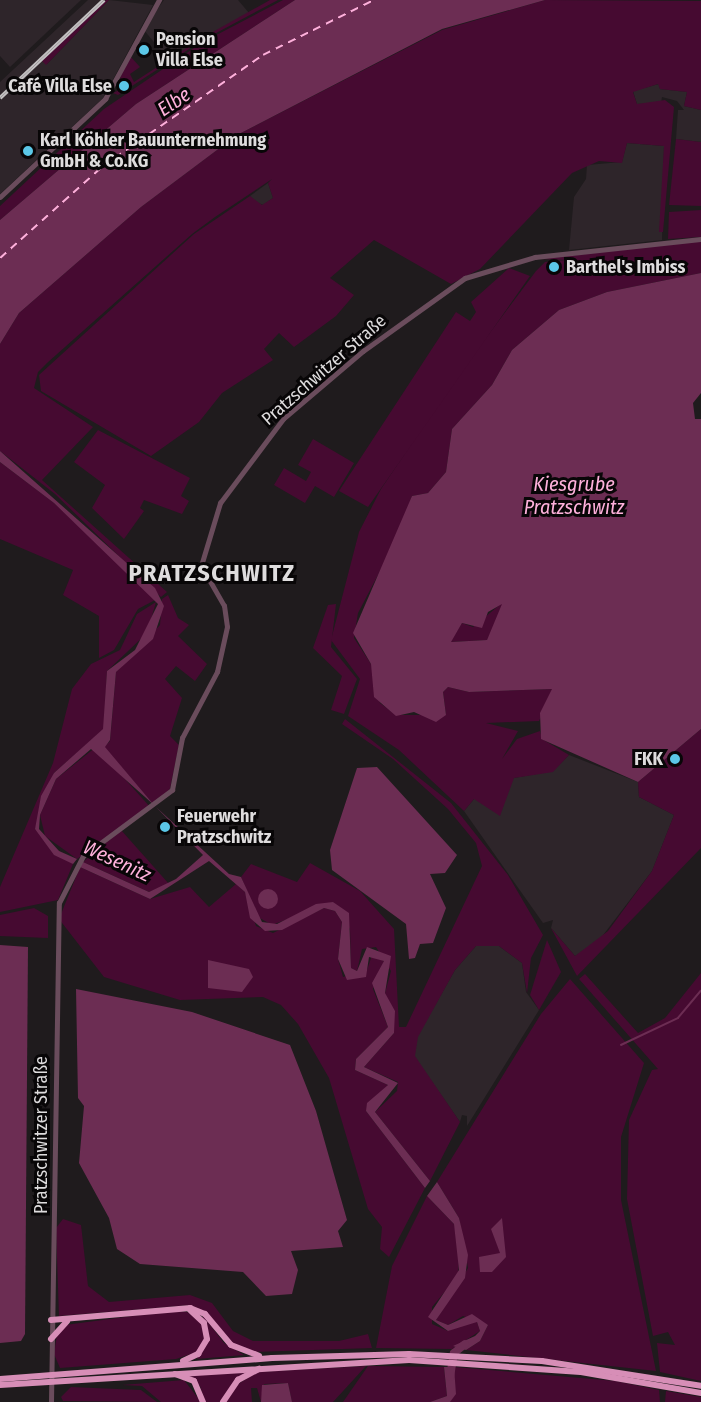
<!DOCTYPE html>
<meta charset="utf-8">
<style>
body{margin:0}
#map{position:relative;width:701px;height:1402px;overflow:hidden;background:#1f1b1d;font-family:"Fira Sans Condensed",sans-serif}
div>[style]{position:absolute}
.built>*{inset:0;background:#2e252a}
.green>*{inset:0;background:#460a31}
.water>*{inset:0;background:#6c2d53}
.round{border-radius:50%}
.stream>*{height:1.5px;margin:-0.75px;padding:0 0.75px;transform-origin:0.75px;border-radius:0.75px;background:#6c2d53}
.river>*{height:8px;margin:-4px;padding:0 4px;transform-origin:4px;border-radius:4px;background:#6c2d53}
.ferry>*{height:1.5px;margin-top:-0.75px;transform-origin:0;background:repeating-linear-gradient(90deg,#feb0db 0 8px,transparent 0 14px)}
.minor>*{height:4.5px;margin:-2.25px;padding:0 2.25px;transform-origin:2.25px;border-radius:2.25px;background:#6a4c5c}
.highway>*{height:6px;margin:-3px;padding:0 3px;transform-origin:3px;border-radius:3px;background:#d78eb7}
.rail>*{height:4px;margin-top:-2px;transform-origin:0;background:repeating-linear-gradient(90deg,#080607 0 4.5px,#c2c0c1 0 9px);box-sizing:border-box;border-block:2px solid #c2c0c1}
.dots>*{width:16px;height:16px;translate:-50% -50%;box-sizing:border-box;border:3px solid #080607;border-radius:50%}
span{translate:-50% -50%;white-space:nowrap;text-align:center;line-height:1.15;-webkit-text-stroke:6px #080607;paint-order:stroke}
.poi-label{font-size:18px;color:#dedcdd;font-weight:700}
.left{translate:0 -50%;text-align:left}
.right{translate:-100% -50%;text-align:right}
.street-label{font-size:18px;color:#dedcdd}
.water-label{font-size:20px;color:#feb0db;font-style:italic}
.district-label{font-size:24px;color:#dedcdd;font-weight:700;letter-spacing:1.5px}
</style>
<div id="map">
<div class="built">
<div style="clip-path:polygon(0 0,81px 0,10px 67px,0 56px)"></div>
<div style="clip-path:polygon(88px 0,106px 0,42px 61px,47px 64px,109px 0,153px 5px,103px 98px,0 194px,0 82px)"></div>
<div style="clip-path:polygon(164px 0,238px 0,249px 13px,169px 60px,143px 29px)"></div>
<div style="clip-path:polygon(659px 84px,660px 89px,687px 92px,684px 106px,701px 110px,701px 142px,676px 139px,678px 110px,684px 110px,677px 101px,662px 97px,661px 103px,637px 104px,633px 91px)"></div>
<div style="clip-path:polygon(627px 143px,664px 146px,662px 240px,569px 250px,574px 197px,586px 179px,587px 165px,622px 162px)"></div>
<div style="clip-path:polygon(268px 183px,273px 198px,263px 205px,254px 201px,250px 196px)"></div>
<div style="clip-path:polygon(569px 755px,638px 782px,639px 797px,674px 815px,652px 871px,597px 943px,575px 956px,551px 928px,553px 920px,543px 923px,464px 811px,474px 799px,514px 778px,553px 771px)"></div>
<div style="clip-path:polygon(476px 946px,499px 946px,522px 963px,526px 992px,539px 1010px,467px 1126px,467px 1116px,462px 1115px,460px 1122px,414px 1056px,417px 1037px,455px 970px)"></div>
</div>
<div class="green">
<div style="clip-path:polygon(109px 0,46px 65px,42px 61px,106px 0)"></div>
<div style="clip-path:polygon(270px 0,278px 0,203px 40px,118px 95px,113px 93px,130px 85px,120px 78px,130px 56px,140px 67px,130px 74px,134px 82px,202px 38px)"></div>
<div style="clip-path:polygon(283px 0,295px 0,136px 104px,0 220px,0 206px,104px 109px,203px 42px)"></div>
<div style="clip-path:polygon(545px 0,701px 1px,701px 110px,684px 106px,687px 92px,660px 89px,658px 84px,633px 92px,637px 104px,665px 100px,674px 107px,663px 232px,659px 232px,664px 146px,627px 143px,622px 163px,599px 161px,572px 173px,480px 269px,451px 284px,374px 240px,330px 278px,354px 295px,336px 316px,294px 347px,279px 333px,264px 349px,273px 360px,222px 393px,199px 422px,151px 456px,41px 391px,39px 375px,194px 234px,250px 196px,262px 205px,273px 198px,268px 183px,272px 179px,215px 217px,192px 234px,47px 363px,38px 372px,34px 388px,93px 427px,42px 480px,167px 592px,161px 597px,55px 494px,0 451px,0 344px,19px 313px,141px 207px,237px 135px,442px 30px)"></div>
<div style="clip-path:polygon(676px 139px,701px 142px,701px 206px,669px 205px)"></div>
<div style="clip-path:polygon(701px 210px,701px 237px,668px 239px,669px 212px)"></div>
<div style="clip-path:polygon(701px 241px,701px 273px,607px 292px,559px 310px,512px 350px,492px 385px,452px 429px,446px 472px,428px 493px,412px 496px,399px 535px,358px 613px,354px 638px,371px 664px,380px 703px,396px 715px,446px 715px,443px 692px,448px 687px,469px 692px,553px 689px,539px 721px,486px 723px,518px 731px,502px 759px,517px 739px,540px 731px,542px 739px,569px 755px,553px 772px,514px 778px,500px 816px,474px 799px,464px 811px,399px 750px,348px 716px,360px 679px,331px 640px,359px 532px,381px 489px,456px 378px,536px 271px,545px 262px,566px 260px,541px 259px)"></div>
<div style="clip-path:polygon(509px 268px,530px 276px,368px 507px,339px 491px,456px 312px,470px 321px,476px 312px,471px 302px)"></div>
<div style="clip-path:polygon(98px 430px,190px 478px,181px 496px,189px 501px,182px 514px,144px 500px,140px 508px,144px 511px,124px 539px,92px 508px,105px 485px,74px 462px)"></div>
<div style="clip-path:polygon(313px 439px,354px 463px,334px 497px,315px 486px,305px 503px,274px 485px,284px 468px,306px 481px,311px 472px,298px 465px)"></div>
<div style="clip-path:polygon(0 462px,54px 503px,151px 593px,155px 600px,138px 609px,114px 650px,99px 658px,99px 616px,63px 595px,73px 570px,0 539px)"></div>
<div style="clip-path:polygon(168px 595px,178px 618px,189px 625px,178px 636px,207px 664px,195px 681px,176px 666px,165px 679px,182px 698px,170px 736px,179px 745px,170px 789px,154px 805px,104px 747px,110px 741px,116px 672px,160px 625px,162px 599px)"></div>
<div style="clip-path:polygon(156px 602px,147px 633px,107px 671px,104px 729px,54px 773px,35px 829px,73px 864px,58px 900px,0 912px,0 887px,53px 763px,72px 689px,91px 664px,120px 650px,137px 614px)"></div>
<div style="clip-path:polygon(502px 603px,504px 609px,487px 640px,450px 642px,462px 623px,473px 627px)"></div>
<div style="clip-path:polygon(336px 604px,331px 647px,357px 679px,344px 714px,331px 710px,342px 676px,313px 648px,328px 605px)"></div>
<div style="clip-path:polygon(345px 719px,451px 803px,508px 875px,543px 935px,531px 958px,527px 993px,522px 963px,499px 946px,476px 946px,455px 970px,418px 1037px,415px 1056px,460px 1122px,430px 1181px,375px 1112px,397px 1091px,398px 1082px,364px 1067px,394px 1033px,385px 993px,391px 971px,376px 947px,362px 949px,357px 971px,351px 968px,350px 929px,333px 902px,272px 925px,258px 917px,241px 877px,251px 864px,297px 882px,310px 863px,360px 891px,394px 929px,399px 1027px,406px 1027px,482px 866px,476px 843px,448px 809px,393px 759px,342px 724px)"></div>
<div style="clip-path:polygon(701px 729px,701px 848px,577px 976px,551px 928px,575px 956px,608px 931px,652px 871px,674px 815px,639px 797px,638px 782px)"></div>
<div style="clip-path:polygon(96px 747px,151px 808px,77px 859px,45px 836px,40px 815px,56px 779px)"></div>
<div style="clip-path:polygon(121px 830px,169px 884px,149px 892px,83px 862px)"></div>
<div style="clip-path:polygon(80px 867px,150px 899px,190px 887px,209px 907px,236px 884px,245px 892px,256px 926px,273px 933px,324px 908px,335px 911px,342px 922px,338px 959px,343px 977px,367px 970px,372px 955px,384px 961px,373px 989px,388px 1027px,356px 1059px,355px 1070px,388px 1085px,366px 1111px,425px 1188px,389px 1257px,380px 1249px,382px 1227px,368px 1209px,329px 1078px,298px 1024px,281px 1005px,263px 997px,180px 1000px,104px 977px,59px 919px)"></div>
<div style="clip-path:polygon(34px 908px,48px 916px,48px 938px,0 936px,0 915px)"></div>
<div style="clip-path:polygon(547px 940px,561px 972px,539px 1010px,530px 995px)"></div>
<div style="clip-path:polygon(701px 973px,701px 1381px,660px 1372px,657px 1343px,675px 1345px,668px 1332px,653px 1336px,627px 1199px,629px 1120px,652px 1070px,658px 1069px,579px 979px,585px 974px,638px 1033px,665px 1018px)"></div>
<div style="clip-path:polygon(570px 979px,644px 1063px,621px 1137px,621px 1200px,656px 1371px,466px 1350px,480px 1341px,488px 1325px,463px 1316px,448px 1325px,436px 1320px,468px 1268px,459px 1218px,437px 1182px,541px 1014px)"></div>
<div style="clip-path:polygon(427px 1196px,454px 1224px,460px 1244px,458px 1276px,432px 1307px,432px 1324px,448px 1331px,469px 1320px,477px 1322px,480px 1331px,452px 1349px,376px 1348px,392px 1266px)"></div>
<div style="clip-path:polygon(63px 1219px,81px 1225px,88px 1286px,109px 1302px,190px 1295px,212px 1303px,233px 1331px,253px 1341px,339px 1341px,368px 1334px,372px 1348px,252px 1352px,230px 1343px,209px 1315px,190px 1305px,59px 1316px,56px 1228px)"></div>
<div style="clip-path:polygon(170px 1311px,187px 1312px,202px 1322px,205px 1340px,200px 1351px,176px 1359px,60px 1368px,54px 1354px,57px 1334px,65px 1325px)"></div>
<div style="clip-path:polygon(202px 1314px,224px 1343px,244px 1355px,197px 1359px,209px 1339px)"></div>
<div style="clip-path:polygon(366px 1366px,333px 1402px,292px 1402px,288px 1383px,264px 1384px,261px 1402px,257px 1388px,251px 1388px,252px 1402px,226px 1402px,238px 1384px,257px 1372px)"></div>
<div style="clip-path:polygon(368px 1366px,444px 1367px,447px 1396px,430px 1402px,343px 1402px)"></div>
<div style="clip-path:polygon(454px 1367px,616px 1381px,659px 1390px,660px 1402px,450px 1402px)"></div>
<div style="clip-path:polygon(247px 1372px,221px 1402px,205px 1402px,200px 1386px,187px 1375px)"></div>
<div style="clip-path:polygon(184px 1380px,201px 1402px,161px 1402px,142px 1386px,122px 1385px)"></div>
<div style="clip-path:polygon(71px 1387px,141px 1390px,157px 1402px,63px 1401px,61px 1397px)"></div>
<div style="clip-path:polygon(666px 1391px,701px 1397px,701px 1402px,665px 1402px)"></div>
</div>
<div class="water">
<div style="clip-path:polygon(295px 0,545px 0,442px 29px,237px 135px,141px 207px,19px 313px,0 344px,0 220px,136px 104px)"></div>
<div style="clip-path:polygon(evenodd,701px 273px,701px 393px,693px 403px,695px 419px,701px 419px,701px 729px,638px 782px,541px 739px,540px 713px,552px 689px,469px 692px,448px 687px,443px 692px,446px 715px,436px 722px,414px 712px,396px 716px,374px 697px,371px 664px,353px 633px,412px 496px,428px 493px,446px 472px,452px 429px,492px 385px,512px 350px,559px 310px,607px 292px,701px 273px,502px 604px,487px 640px,451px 642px,462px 623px,482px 628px,488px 612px,502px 604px)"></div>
<div style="clip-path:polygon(0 451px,155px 588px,164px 606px,153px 639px,116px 672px,110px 740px,105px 747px,154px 805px,91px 749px,56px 779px,40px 815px,39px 829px,59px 851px,77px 859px,73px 864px,54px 855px,35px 829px,41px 796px,54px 773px,103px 729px,107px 671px,135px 650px,158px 604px,54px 503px,0 462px)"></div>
<div style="clip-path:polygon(377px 767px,457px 855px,445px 873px,430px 874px,446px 908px,433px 943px,420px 944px,415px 958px,409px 959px,406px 924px,332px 870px,330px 850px,357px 768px)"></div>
<div style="clip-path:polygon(156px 807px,229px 874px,241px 877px,262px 922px,277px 924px,316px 904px,333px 902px,349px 913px,351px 968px,357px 971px,367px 947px,391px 956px,385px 993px,395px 1011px,394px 1033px,364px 1067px,398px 1083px,375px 1112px,430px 1181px,425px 1188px,366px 1111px,367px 1103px,388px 1085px,355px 1070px,356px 1059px,388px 1027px,372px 983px,384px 961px,369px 957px,366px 977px,347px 980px,338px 959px,342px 922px,335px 911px,324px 908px,282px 930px,265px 931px,250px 918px,245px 892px,209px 861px,150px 899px,80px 867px,83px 862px,149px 892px,176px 879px,203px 855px)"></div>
<div class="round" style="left:258px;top:889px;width:20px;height:20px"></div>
<div style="clip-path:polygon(0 945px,28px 947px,25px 1334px,21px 1341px,0 1343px)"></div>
<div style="clip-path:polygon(208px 960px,249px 969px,253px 977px,242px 992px,208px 988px)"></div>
<div style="clip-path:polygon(76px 989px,192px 1012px,290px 1045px,316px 1111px,347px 1220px,338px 1231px,343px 1247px,291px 1251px,298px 1270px,292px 1294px,266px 1296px,243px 1272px,140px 1264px,117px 1249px,109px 1218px,79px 1163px,84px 1106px,78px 1098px)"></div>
<div style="clip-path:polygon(437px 1182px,459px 1218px,468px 1255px,465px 1278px,436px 1320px,448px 1325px,472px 1314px,488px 1325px,480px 1341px,466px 1350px,453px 1346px,475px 1336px,480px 1331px,477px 1322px,448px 1331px,428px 1317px,459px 1270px,454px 1224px,427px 1196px)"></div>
<div style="clip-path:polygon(502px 1218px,506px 1257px,492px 1272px,480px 1272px,479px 1257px,500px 1253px,491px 1229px)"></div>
<div style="clip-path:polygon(444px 1367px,454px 1367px,456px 1394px,450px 1402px,430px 1402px,447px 1396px)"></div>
<div style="clip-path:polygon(288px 1383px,292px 1402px,261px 1402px,262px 1385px)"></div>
</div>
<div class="stream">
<div style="left:621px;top:1045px;width:63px;rotate:-25.3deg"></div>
<div style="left:678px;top:1018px;width:35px;rotate:-50deg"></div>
</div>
<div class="river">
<div style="left:450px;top:1377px;width:24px;rotate:-81deg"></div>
<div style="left:454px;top:1353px;width:14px;rotate:-39deg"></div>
</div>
<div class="ferry">
<div style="left:0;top:258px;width:138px;rotate:-41.8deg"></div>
<div style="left:103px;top:166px;width:195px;rotate:-34.8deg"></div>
<div style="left:263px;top:55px;width:124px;rotate:-26.4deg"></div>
</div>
<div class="minor">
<div style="left:0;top:197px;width:144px;rotate:-43deg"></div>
<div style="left:105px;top:99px;width:113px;rotate:-61.4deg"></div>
<div style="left:51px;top:1402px;width:499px;rotate:-89.1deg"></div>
<div style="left:59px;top:903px;width:53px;rotate:-62.9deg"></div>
<div style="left:83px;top:856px;width:111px;rotate:-36.6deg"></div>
<div style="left:172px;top:790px;width:53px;rotate:-79.1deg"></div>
<div style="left:182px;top:738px;width:75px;rotate:-62.1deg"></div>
<div style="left:217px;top:672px;width:46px;rotate:-77.5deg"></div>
<div style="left:227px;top:627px;width:21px;rotate:-98deg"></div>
<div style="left:224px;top:606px;width:46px;rotate:-119.9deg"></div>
<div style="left:201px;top:566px;width:66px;rotate:-73.2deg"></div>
<div style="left:220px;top:503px;width:105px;rotate:-53.1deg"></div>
<div style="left:283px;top:419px;width:105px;rotate:-40.4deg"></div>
<div style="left:363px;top:351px;width:125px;rotate:-35.6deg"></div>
<div style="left:465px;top:278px;width:73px;rotate:-16.7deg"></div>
<div style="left:535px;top:257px;width:167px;rotate:-6.2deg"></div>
</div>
<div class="highway">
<div style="left:51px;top:1320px;width:140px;rotate:-4.9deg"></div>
<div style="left:190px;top:1308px;width:16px;rotate:22deg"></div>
<div style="left:205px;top:1314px;width:40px;rotate:50deg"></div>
<div style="left:231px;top:1345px;width:30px;rotate:21deg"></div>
<div style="left:51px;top:1339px;width:24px;rotate:-48deg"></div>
<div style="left:183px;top:1361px;width:17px;rotate:-25deg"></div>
<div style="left:198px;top:1354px;width:17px;rotate:-59deg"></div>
<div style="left:207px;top:1339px;width:16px;rotate:-101deg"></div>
<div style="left:204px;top:1323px;width:19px;rotate:-137deg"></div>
<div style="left:175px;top:1374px;width:20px;rotate:20deg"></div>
<div style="left:194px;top:1381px;width:23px;rotate:67deg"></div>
<div style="left:0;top:1379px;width:273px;rotate:-4.4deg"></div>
<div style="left:272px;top:1358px;width:137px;rotate:-1.7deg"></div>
<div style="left:409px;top:1354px;width:133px;rotate:3deg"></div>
<div style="left:542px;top:1361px;width:161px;rotate:8.9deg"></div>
<div style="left:0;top:1385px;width:410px;rotate:-3.5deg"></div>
<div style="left:409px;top:1360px;width:172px;rotate:4deg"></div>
<div style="left:581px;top:1372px;width:122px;rotate:9.9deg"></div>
<div style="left:223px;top:1402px;width:27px;rotate:-56deg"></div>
<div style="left:238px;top:1380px;width:24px;rotate:-28deg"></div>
</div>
<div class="rail">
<div style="left:0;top:98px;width:143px;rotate:-43.3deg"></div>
</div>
<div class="dots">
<div style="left:144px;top:50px;background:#5bc7e7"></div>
<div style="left:124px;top:86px;background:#5bc7e7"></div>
<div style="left:28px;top:151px;background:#5bc7e7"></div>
<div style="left:554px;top:267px;background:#5bc7e7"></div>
<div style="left:675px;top:759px;background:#5bc7e7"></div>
<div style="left:165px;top:827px;background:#5bc7e7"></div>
</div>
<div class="poi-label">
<span class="left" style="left:156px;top:50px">Pension<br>Villa Else</span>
<span class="right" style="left:112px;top:86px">Café Villa Else</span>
<span class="left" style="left:40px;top:151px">Karl Köhler Bauunternehmung<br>GmbH &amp; Co.KG</span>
<span class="left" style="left:566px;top:267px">Barthel's Imbiss</span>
<span class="right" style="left:663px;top:759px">FKK</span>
<span class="left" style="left:177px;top:827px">Feuerwehr<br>Pratzschwitz</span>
</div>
<div class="street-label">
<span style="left:324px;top:370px;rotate:-41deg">Pratzschwitzer Straße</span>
<span style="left:41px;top:1135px;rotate:-90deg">Pratzschwitzer Straße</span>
</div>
<div class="water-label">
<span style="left:174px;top:102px;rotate:-34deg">Elbe</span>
<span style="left:574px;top:496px">Kiesgrube<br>Pratzschwitz</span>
<span style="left:117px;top:861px;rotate:25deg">Wesenitz</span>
</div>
<div class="district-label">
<span style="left:212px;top:574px">PRATZSCHWITZ</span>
</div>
</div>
